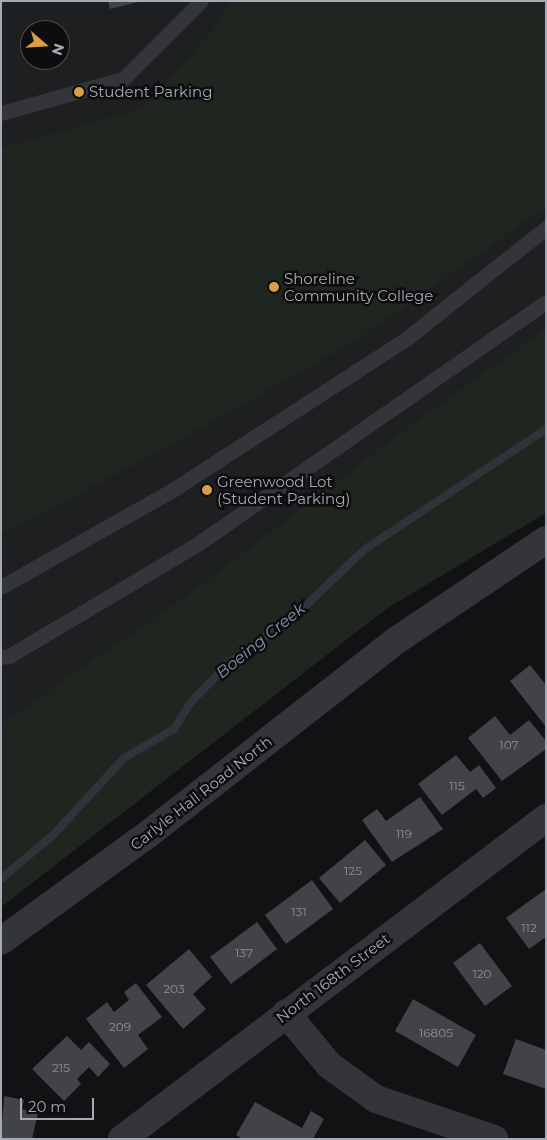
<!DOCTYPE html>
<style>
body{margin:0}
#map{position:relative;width:547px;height:1140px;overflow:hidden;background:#121214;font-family:Montserrat,sans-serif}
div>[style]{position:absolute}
.built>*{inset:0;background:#1e1f20}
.green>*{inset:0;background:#1f2620}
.stream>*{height:8px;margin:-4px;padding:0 4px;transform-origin:4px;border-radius:4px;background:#2d353b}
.building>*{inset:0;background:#414346}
.service>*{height:15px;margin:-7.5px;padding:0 7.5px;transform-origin:7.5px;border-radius:7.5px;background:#343538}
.minor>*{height:28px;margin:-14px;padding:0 14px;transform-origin:14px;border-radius:14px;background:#343538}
.tertiary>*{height:28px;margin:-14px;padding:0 14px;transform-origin:14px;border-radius:14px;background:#343538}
.dots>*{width:14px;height:14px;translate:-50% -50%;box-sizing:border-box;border:2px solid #0d0d0f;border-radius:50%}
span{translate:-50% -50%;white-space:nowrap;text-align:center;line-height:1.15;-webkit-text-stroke:5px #0d0d0f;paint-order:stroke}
.number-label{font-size:12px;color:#8d9097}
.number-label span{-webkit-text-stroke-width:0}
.poi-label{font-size:15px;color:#a6aab2}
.left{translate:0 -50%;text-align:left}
.street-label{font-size:15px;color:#a6aab2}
.water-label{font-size:16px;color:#8099a9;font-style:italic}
.frame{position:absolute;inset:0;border:2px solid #a6aab2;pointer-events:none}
.north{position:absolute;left:20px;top:20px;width:50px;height:50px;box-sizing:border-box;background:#0d0d0f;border:1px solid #4a4c50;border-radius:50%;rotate:109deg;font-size:14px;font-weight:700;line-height:20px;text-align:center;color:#a6aab2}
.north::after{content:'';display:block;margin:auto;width:18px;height:22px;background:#da9e44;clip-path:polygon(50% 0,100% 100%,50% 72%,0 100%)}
.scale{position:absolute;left:20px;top:1098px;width:74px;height:22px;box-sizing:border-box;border:2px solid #a6aab2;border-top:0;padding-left:6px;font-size:15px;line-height:18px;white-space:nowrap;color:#a6aab2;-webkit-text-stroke:4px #0d0d0f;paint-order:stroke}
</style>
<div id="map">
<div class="built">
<div style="clip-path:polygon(evenodd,1px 1px,546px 1px,546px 513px,386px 609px,1px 907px,1px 1px,30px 30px,60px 30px,60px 60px,30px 60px,30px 30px)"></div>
</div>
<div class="green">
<div style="clip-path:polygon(231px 1px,546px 1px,546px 207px,360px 338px,171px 445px,1px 535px,1px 148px,142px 109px,212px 31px)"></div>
<div style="clip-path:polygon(546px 329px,546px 513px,386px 609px,1px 907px,1px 724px,188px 595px,415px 422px)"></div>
</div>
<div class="stream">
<div style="left:1px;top:879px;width:68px;rotate:-40.2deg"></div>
<div style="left:53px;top:835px;width:105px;rotate:-47.3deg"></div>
<div style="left:124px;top:758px;width:58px;rotate:-30.1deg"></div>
<div style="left:174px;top:729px;width:31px;rotate:-58deg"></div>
<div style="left:190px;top:703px;width:57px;rotate:-45.7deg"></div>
<div style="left:230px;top:662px;width:87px;rotate:-36.1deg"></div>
<div style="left:300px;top:611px;width:90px;rotate:-43.6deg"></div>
<div style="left:365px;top:549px;width:217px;rotate:-33.5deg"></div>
</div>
<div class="building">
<div style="clip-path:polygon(108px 1px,138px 1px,138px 2px,110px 9px)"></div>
<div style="clip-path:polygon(530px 665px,546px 685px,546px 727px,510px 681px)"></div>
<div style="clip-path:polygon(495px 716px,510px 735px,529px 720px,546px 741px,546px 749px,502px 781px,468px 738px)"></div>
<div style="clip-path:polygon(456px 755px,470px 772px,479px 765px,496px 788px,483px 798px,476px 789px,442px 815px,418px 784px)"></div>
<div style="clip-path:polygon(420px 797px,443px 829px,392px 862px,362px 820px,377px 809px,386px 821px)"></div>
<div style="clip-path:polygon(365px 840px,386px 865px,340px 903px,319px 878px)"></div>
<div style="clip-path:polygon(312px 880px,333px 909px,286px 944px,265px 915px)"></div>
<div style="clip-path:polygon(546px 889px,546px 937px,529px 949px,506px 918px)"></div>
<div style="clip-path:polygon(257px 922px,277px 949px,231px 984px,210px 957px)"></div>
<div style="clip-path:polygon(480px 943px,512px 986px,485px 1006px,453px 963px)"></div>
<div style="clip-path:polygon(189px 949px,212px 977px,193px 994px,206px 1009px,183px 1029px,146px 985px)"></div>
<div style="clip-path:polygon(136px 983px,162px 1017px,138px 1035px,148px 1049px,124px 1068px,86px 1019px,107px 1002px,114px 1012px,129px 1000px,124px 992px)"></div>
<div style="clip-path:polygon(413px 999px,476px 1035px,458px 1067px,395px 1031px)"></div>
<div style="clip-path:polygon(67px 1036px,81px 1050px,89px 1042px,110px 1064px,98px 1077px,89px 1067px,77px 1079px,81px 1084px,64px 1101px,32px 1069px)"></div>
<div style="clip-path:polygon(516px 1039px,546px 1050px,546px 1089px,503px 1074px)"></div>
<div style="clip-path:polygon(4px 1096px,24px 1100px,22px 1109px,38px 1113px,32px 1139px,1px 1139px)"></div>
<div style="clip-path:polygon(255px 1102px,302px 1128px,311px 1111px,324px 1119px,313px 1139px,243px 1139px,236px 1135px)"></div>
</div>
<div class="service">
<div style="left:1px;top:113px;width:127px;rotate:-15.6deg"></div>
<div style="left:123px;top:79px;width:110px;rotate:-45deg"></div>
<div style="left:1px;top:587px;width:199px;rotate:-29.5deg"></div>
<div style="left:174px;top:489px;width:278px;rotate:-32.9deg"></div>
<div style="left:407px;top:338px;width:177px;rotate:-38.4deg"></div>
<div style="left:1px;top:657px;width:8px;rotate:-7deg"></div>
<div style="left:9px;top:656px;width:221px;rotate:-30.7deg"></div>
<div style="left:199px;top:543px;width:422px;rotate:-34.8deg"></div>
</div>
<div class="minor">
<div style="left:286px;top:1013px;width:67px;rotate:50.4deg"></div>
<div style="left:329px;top:1065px;width:58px;rotate:35.9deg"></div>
<div style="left:376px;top:1099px;width:125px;rotate:18.7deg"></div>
<div style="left:122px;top:1139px;width:532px;rotate:-37.13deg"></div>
</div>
<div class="tertiary">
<div style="left:1px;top:941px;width:185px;rotate:-36deg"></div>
<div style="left:151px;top:832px;width:312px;rotate:-38deg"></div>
<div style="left:397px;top:640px;width:179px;rotate:-33.9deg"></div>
</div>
<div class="dots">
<div style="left:79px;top:92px;background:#da9e44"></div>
<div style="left:274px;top:287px;background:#da9e44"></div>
<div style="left:207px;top:490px;background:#da9e44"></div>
</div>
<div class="number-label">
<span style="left:509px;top:745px">107</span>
<span style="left:457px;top:786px">115</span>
<span style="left:404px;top:834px">119</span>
<span style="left:353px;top:871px">125</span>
<span style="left:299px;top:912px">131</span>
<span style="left:529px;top:928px">112</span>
<span style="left:244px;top:953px">137</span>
<span style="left:482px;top:974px">120</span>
<span style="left:174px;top:989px">203</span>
<span style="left:120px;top:1027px">209</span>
<span style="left:436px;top:1033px">16805</span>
<span style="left:61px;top:1068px">215</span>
</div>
<div class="poi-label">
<span class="left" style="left:89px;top:92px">Student Parking</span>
<span class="left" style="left:284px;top:287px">Shoreline<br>Community College</span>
<span class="left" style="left:217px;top:490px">Greenwood Lot<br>(Student Parking)</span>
</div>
<div class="street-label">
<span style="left:201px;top:793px;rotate:-38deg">Carlyle Hall Road North</span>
<span style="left:333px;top:978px;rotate:-37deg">North 168th Street</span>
</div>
<div class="water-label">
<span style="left:261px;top:641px;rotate:-39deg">Boeing Creek</span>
</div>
<div class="frame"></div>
<div class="north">N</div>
<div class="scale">20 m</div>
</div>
